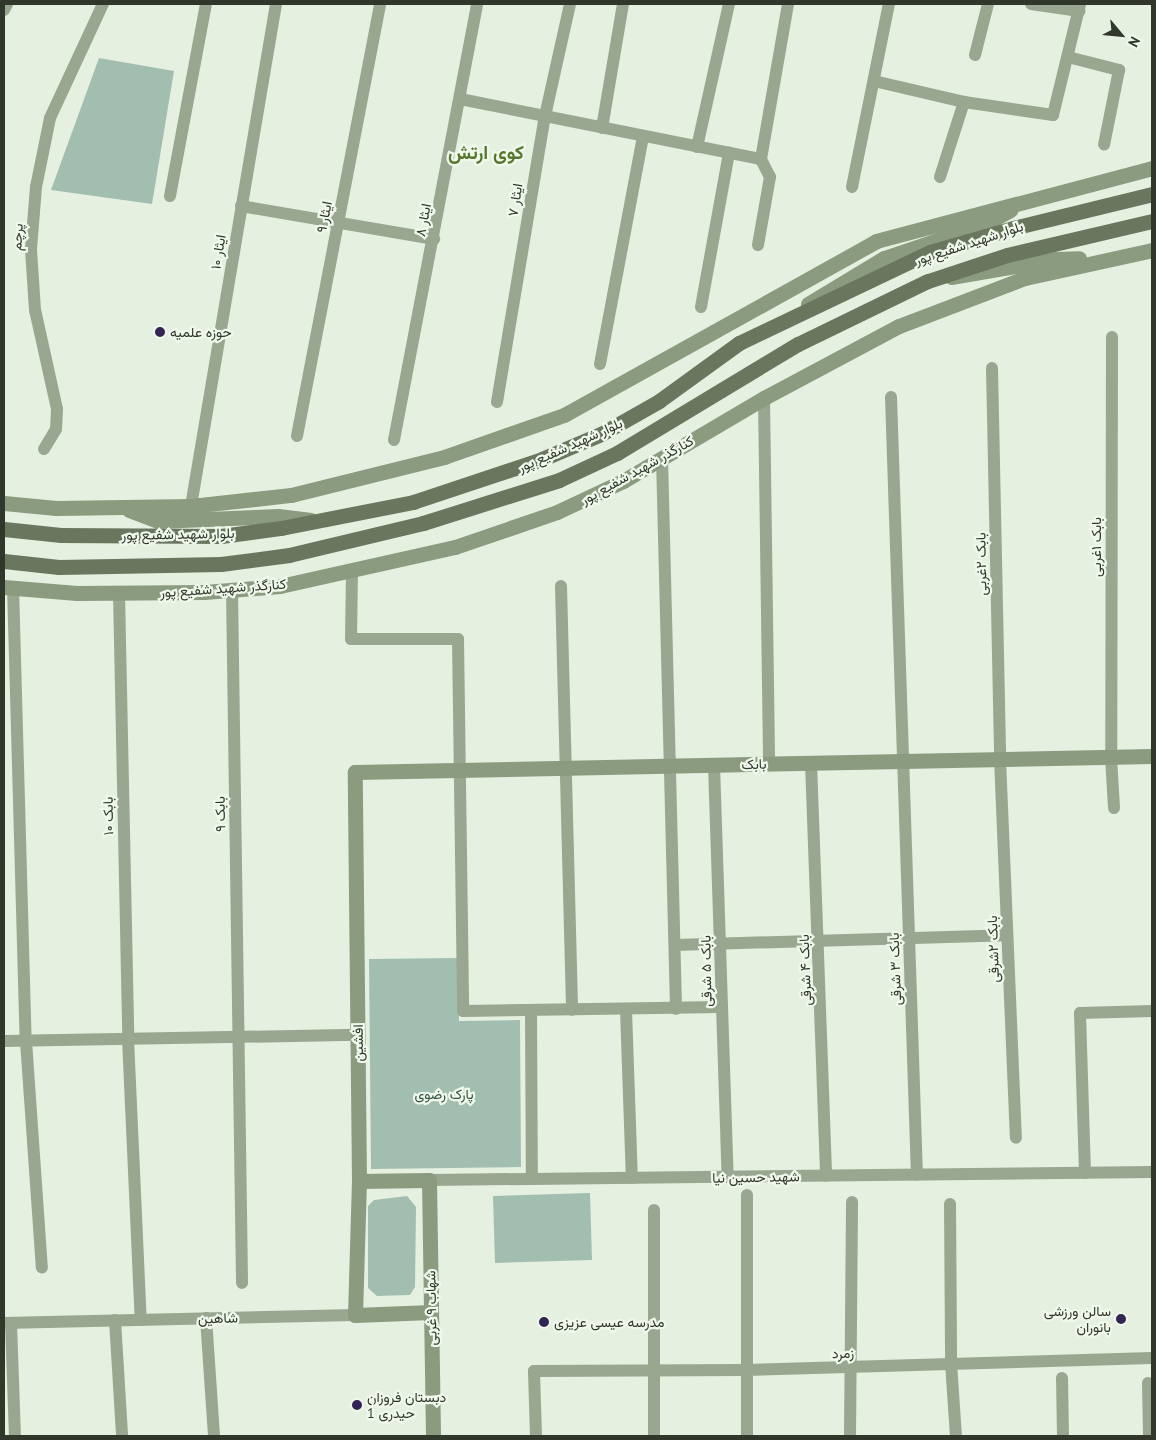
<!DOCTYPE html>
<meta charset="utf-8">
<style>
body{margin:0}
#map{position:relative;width:1156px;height:1440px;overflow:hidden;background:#e5f0e0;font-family:"PT Sans",Vazirmatn,sans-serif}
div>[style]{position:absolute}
.green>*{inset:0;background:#a2beb1}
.street>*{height:12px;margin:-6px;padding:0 6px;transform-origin:6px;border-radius:6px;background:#99a790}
.secondary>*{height:15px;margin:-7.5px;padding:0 7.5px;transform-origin:7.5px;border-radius:7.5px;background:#8b9b7f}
.primary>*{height:15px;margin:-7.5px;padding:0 7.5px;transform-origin:7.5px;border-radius:7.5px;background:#6a775e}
.dots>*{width:14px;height:14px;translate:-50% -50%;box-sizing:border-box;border:2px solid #f0f8ec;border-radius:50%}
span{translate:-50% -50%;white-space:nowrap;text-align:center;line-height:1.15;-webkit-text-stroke:4.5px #f0f8ec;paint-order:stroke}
.street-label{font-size:14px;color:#31372b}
.poi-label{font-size:14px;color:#31372b}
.left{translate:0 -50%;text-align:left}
.right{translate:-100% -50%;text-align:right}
.park-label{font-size:14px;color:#325244}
.district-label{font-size:19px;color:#56772c;font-weight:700}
.frame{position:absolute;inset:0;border:5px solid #31372b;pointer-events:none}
.north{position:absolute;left:1096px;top:10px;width:50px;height:50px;-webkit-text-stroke:4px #f0f8ec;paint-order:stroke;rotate:118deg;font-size:14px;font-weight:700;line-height:20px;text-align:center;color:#31372b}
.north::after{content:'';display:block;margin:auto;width:18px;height:22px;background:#31372b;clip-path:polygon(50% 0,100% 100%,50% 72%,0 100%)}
</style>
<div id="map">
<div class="green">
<div style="clip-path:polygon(99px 58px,174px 71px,152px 204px,51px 190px)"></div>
<div style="clip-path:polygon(458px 958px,459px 1021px,520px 1020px,521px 1167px,371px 1169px,369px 959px)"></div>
<div style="clip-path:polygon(590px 1193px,592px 1260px,495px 1263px,493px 1196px)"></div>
<div style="clip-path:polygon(407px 1196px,416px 1207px,415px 1287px,410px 1295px,377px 1296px,368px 1288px,368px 1206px,374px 1200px)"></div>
</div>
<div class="street">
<div style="left:1031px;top:4px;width:49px;rotate:8.3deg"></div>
<div style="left:4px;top:10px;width:7px;rotate:-63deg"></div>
<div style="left:975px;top:55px;width:53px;rotate:-75.7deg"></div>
<div style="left:1068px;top:57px;width:53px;rotate:14.3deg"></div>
<div style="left:1119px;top:70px;width:76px;rotate:101.3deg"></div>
<div style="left:874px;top:81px;width:92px;rotate:13.1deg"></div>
<div style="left:964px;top:102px;width:90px;rotate:8.3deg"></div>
<div style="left:1053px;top:115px;width:114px;rotate:-76.3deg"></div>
<div style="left:460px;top:99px;width:307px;rotate:11.3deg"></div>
<div style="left:602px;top:128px;width:126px;rotate:-80.4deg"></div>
<div style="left:697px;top:147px;width:147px;rotate:-77.4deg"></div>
<div style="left:761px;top:159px;width:157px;rotate:-80.1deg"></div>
<div style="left:940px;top:177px;width:79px;rotate:-72.3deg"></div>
<div style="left:852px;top:187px;width:187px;rotate:-78.6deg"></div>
<div style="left:170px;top:196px;width:195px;rotate:-79.4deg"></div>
<div style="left:241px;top:206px;width:196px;rotate:9.7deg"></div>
<div style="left:758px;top:245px;width:69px;rotate:-80deg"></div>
<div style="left:770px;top:177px;width:20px;rotate:-117deg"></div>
<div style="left:701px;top:307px;width:157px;rotate:-79.7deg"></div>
<div style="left:1112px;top:337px;width:420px;rotate:90.1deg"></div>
<div style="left:1111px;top:757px;width:51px;rotate:86.6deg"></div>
<div style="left:600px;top:364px;width:232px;rotate:-79.3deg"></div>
<div style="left:992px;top:368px;width:391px;rotate:88.8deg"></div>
<div style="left:1000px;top:759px;width:379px;rotate:87.6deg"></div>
<div style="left:891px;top:397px;width:778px;rotate:88.09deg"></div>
<div style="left:764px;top:398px;width:366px;rotate:89.2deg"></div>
<div style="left:497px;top:402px;width:290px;rotate:-80.5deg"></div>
<div style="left:545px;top:116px;width:115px;rotate:-77.4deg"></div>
<div style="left:297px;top:436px;width:440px;rotate:-79.1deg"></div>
<div style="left:394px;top:440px;width:444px;rotate:-79.2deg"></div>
<div style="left:44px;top:449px;width:23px;rotate:-59deg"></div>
<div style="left:56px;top:429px;width:20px;rotate:-87deg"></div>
<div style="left:57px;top:409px;width:101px;rotate:-102.5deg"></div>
<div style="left:35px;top:310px;width:61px;rotate:-93.8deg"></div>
<div style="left:31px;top:249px;width:62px;rotate:-85.4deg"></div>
<div style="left:36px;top:187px;width:70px;rotate:-78.5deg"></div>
<div style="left:50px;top:118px;width:126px;rotate:-65.1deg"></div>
<div style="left:662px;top:458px;width:551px;rotate:88.54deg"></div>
<div style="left:191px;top:506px;width:509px;rotate:-80.39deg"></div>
<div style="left:352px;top:570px;width:69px;rotate:90.8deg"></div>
<div style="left:351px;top:639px;width:107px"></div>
<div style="left:458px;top:639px;width:372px;rotate:89.2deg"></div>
<div style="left:463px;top:1011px;width:258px;rotate:-0.9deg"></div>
<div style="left:561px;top:586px;width:424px;rotate:88.5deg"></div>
<div style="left:13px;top:587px;width:454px;rotate:88.4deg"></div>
<div style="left:26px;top:1041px;width:227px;rotate:86deg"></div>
<div style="left:232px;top:590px;width:693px;rotate:89.17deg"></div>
<div style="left:119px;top:593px;width:446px;rotate:88.8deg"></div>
<div style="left:128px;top:1039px;width:281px;rotate:87.4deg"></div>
<div style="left:811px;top:763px;width:413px;rotate:87.9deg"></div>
<div style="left:714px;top:765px;width:412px;rotate:88.1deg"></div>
<div style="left:675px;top:945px;width:332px;rotate:-1.7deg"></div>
<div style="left:626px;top:1010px;width:168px;rotate:88deg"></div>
<div style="left:531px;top:1011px;width:168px;rotate:89.7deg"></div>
<div style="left:4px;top:1041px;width:354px;rotate:-1deg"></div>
<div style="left:1085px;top:1173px;width:160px;rotate:-91.8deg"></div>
<div style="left:1080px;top:1013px;width:72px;rotate:-1.6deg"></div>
<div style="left:429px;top:1180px;width:723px;rotate:-0.63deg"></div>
<div style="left:950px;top:1204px;width:159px;rotate:89.6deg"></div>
<div style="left:951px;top:1363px;width:73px;rotate:86.1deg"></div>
<div style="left:654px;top:1210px;width:226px;rotate:90deg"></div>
<div style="left:206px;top:1318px;width:118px;rotate:86.1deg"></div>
<div style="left:115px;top:1320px;width:116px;rotate:86.5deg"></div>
<div style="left:4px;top:1323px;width:351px;rotate:-1.3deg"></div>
<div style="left:11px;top:1323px;width:113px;rotate:88deg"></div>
<div style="left:1062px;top:1378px;width:58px;rotate:89deg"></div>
<div style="left:1148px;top:1383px;width:53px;rotate:88.9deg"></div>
<div style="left:536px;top:1436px;width:65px;rotate:-91.8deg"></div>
<div style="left:534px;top:1371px;width:211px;rotate:-0.3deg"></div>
<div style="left:745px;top:1370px;width:407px;rotate:-1.7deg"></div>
<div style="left:747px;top:1436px;width:241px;rotate:-90deg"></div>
<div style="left:850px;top:1436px;width:234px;rotate:-89.5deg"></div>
</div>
<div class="secondary">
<div style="left:951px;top:277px;width:107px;rotate:-9.7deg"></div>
<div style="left:1056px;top:259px;width:23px;rotate:-2deg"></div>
<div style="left:808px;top:304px;width:89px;rotate:-31.2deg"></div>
<div style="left:884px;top:258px;width:107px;rotate:-18.6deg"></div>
<div style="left:985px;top:224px;width:29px;rotate:-29deg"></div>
<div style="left:4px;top:503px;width:52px;rotate:5.5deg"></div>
<div style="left:56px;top:508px;width:135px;rotate:-0.8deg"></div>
<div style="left:191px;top:506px;width:101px;rotate:-6.3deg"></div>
<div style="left:291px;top:495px;width:158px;rotate:-13.9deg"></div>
<div style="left:444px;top:457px;width:127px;rotate:-19.3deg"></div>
<div style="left:564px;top:415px;width:357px;rotate:-29.1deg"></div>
<div style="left:876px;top:241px;width:285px;rotate:-14.8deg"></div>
<div style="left:129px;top:510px;width:31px;rotate:21deg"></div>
<div style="left:158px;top:521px;width:120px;rotate:-2.4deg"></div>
<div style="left:278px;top:516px;width:33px;rotate:7deg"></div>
<div style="left:4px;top:587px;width:73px;rotate:4.7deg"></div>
<div style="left:77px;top:593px;width:127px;rotate:-0.5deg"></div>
<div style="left:204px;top:592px;width:76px;rotate:-4.5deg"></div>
<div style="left:280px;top:586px;width:179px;rotate:-12.6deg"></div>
<div style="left:455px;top:547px;width:108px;rotate:-18.9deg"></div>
<div style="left:557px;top:512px;width:73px;rotate:-25.2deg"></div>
<div style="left:623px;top:481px;width:164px;rotate:-30.5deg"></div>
<div style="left:764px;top:398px;width:153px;rotate:-28.1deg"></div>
<div style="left:899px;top:326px;width:135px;rotate:-20.9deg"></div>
<div style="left:1025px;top:278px;width:130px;rotate:-12.4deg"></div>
<div style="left:359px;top:1181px;width:70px;rotate:-0.8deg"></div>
<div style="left:429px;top:1180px;width:256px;rotate:89.1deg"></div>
<div style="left:431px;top:1312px;width:76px;rotate:177.7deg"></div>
<div style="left:355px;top:1315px;width:134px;rotate:-88.3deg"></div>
<div style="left:359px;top:1181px;width:409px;rotate:-90.6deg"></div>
<div style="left:355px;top:772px;width:797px;rotate:-1.15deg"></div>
</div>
<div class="primary">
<div style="left:4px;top:529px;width:57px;rotate:6deg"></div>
<div style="left:61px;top:535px;width:160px;rotate:0.4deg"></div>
<div style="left:221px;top:536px;width:61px;rotate:-7.6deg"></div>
<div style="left:281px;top:528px;width:135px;rotate:-11.1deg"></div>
<div style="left:413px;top:502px;width:136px;rotate:-18.4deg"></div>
<div style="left:542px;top:459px;width:64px;rotate:-23deg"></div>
<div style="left:601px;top:434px;width:67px;rotate:-29.6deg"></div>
<div style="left:659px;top:401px;width:99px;rotate:-35.9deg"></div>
<div style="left:739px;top:343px;width:212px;rotate:-25.5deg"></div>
<div style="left:930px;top:252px;width:86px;rotate:-16.1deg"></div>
<div style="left:1013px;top:228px;width:143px;rotate:-13.7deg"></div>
<div style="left:4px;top:561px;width:55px;rotate:6.2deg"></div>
<div style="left:59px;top:567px;width:162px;rotate:-1.1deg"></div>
<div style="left:221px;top:564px;width:69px;rotate:-7.5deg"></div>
<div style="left:289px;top:555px;width:138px;rotate:-13.4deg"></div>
<div style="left:423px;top:523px;width:143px;rotate:-17.5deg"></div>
<div style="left:559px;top:480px;width:64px;rotate:-25deg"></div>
<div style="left:617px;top:453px;width:211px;rotate:-31.1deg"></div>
<div style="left:798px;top:344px;width:144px;rotate:-25.9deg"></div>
<div style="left:928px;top:281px;width:83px;rotate:-18.2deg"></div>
<div style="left:1007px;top:255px;width:149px;rotate:-13.2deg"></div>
</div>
<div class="dots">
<div style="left:160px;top:332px;background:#312554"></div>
<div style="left:1121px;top:1319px;background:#312554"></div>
<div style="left:544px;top:1322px;background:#312554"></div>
<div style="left:357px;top:1405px;background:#312554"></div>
</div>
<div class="street-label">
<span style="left:515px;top:200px;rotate:-81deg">ایثار ۷</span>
<span style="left:324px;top:217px;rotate:-79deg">ایثار ۹</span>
<span style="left:423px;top:220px;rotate:-79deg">ایثار ۸</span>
<span style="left:17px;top:237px;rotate:-87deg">پرچم</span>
<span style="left:969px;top:243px;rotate:-18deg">بلوار شهید شفیع پور</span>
<span style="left:218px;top:252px;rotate:-81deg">ایثار ۱۰</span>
<span style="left:570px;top:445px;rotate:-24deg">بلوار شهید شفیع پور</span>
<span style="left:637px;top:470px;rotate:-29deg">کنارگذر شهید شفیع پور</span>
<span style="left:178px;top:534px;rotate:-1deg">بلوار شهید شفیع پور</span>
<span style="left:1096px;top:547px;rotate:-90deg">بابک ۱غربی</span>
<span style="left:981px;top:564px;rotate:-91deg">بابک ۲غربی</span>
<span style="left:223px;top:588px;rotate:-4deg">کنارگذر شهید شفیع پور</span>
<span style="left:754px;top:764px;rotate:-1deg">بابک</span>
<span style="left:220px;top:814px;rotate:-91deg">بابک ۹</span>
<span style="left:108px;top:816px;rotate:-91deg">بابک ۱۰</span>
<span style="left:993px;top:949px;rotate:-92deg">بابک ۲شرقی</span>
<span style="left:895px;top:969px;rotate:-92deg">بابک ۳ شرقی</span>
<span style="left:805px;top:970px;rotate:-92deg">بابک ۴ شرقی</span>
<span style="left:706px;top:971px;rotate:-91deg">بابک ۵ شرقی</span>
<span style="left:358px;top:1043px;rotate:-91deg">افشین</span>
<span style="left:756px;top:1177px;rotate:-1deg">شهید حسین نیا</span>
<span style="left:431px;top:1308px;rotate:-91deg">شهاب ۹ غربی</span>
<span style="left:218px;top:1318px;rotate:-1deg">شاهین</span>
<span style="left:843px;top:1353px;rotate:-2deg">زمرد</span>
</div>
<div class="poi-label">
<span class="left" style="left:170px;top:332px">حوزه علمیه</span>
<span class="right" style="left:1111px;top:1319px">سالن ورزشی<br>بانوران</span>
<span class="left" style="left:554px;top:1322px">مدرسه عیسی عزیزی</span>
<span class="left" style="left:367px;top:1405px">دبستان فروزان<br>حیدری 1</span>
</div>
<div class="park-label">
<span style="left:444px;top:1094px">پارک رضوی</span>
</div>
<div class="district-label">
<span style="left:486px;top:153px">کوی ارتش</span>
</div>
<div class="frame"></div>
<div class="north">N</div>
</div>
